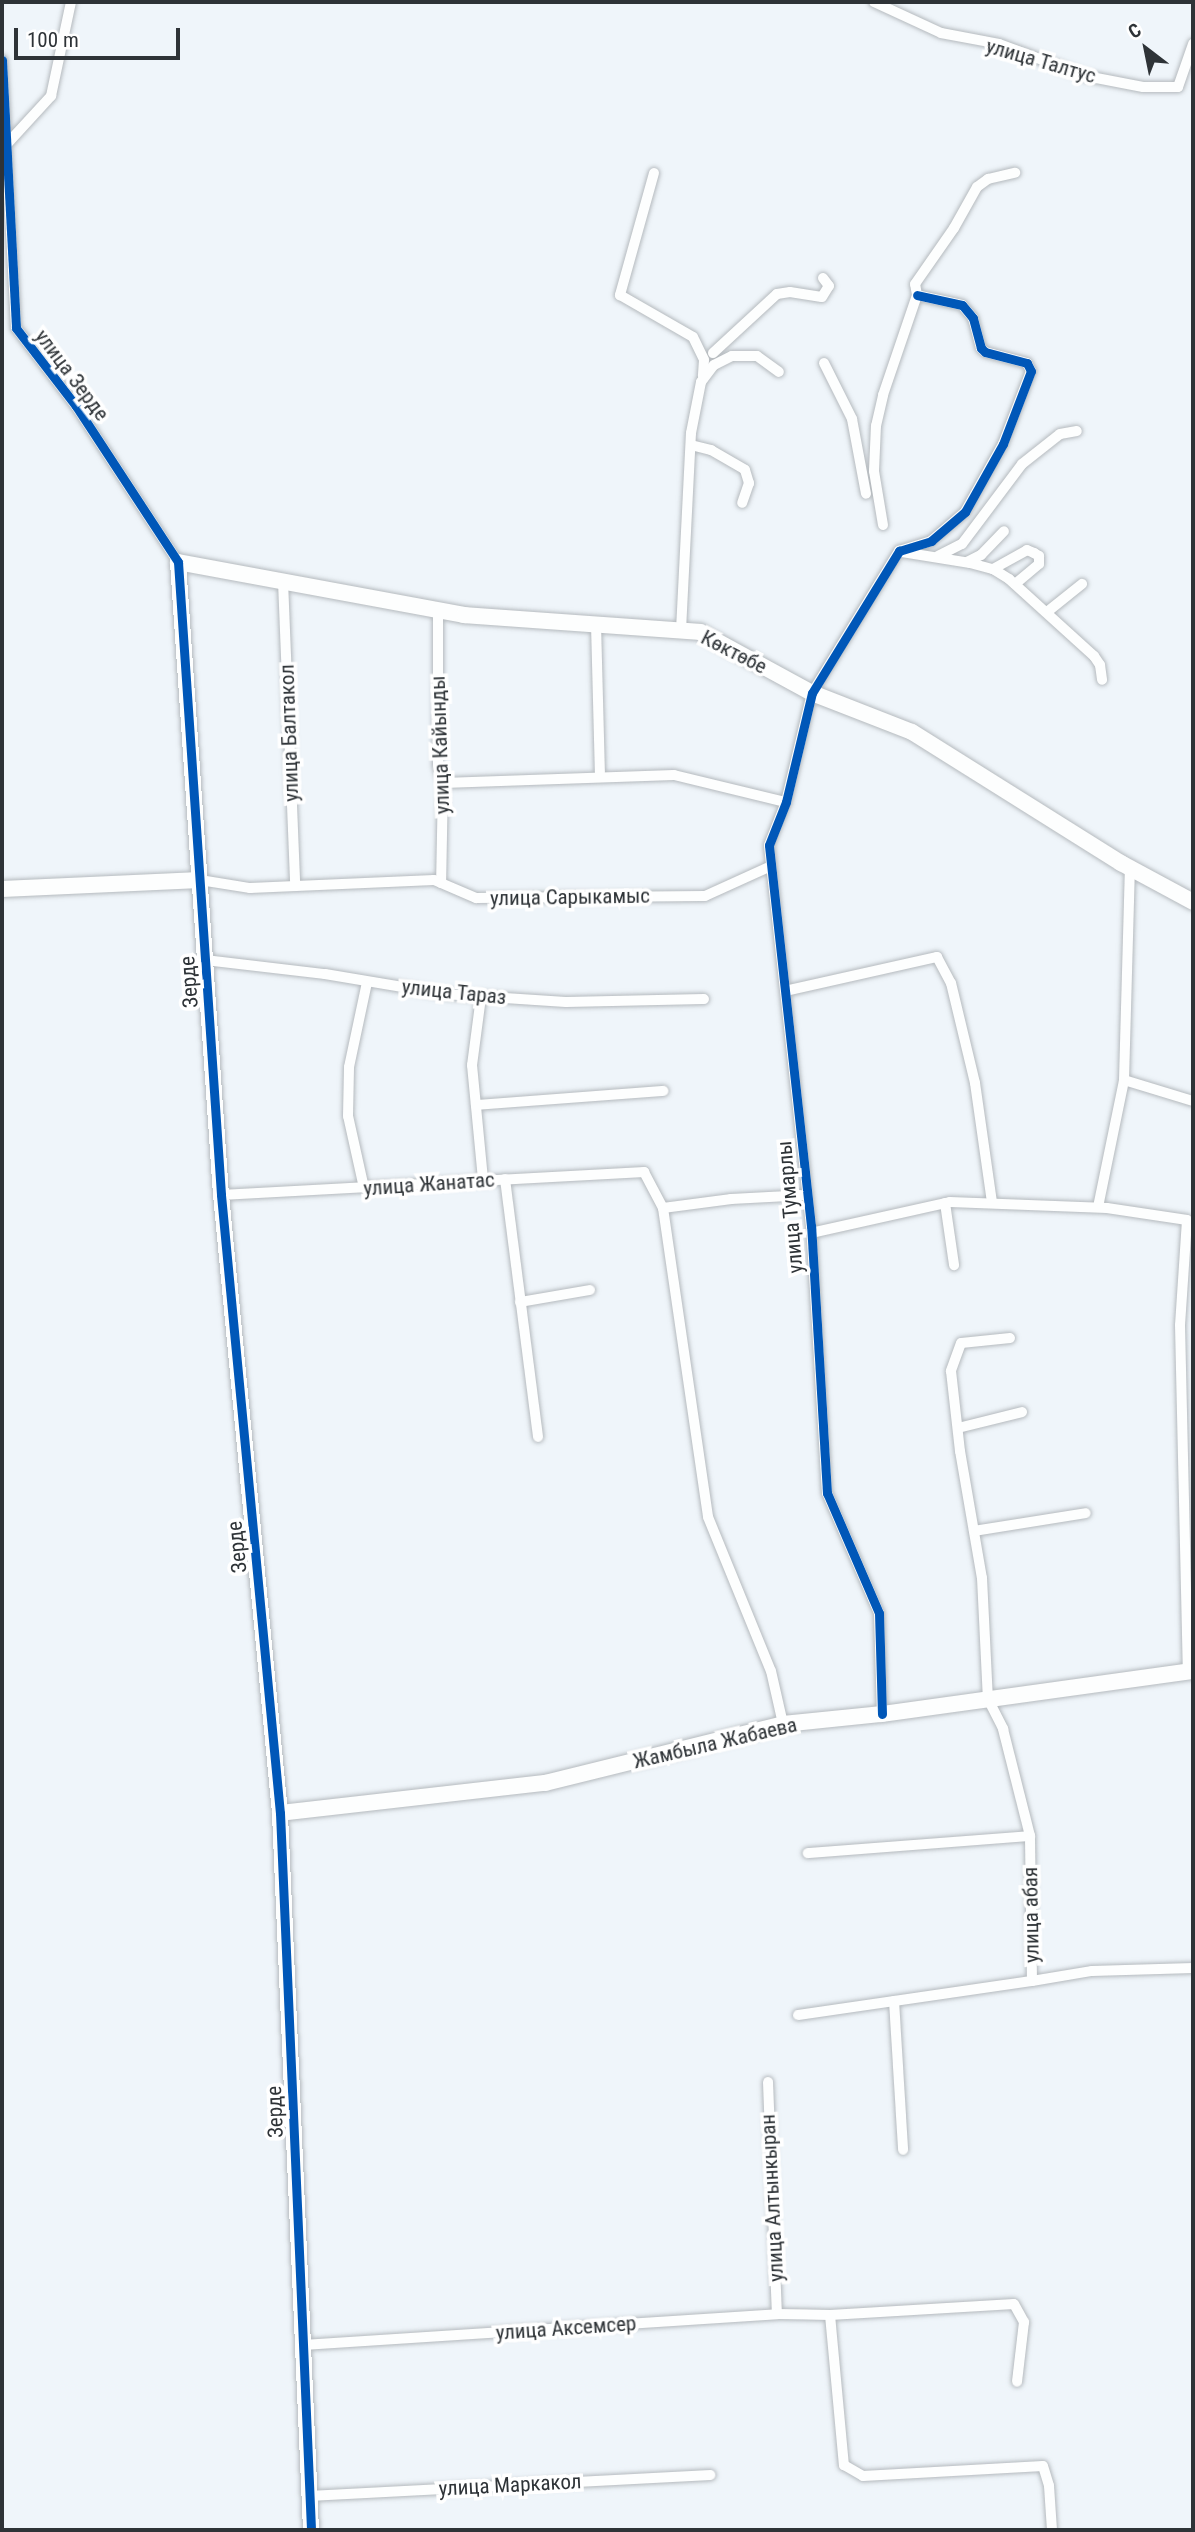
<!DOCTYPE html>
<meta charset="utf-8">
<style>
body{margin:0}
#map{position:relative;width:1195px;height:2532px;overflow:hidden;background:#eff5fa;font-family:"Roboto Condensed",sans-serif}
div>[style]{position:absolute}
.roads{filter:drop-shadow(0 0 2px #b5babe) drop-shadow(0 0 2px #b5babe)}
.street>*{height:10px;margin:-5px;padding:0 5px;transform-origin:5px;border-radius:5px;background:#fdfefe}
.secondary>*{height:16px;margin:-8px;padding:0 8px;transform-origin:8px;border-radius:8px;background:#fdfefe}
.cycleway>*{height:9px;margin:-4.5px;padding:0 4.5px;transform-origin:4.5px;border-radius:4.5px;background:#0057b8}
span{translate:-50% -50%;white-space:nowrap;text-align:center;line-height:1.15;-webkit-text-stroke:7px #fff;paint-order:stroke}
.street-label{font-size:21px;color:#2e3337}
.frame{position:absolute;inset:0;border:4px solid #2e3337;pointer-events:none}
.north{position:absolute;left:1111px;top:14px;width:70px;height:70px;-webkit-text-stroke:5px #fff;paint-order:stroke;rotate:328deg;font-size:19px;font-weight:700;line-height:28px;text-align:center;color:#2e3337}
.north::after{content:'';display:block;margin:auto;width:24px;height:32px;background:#2e3337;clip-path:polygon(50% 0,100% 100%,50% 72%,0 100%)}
.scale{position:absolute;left:14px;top:28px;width:166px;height:32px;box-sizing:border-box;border:4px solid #2e3337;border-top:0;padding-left:9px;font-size:21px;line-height:24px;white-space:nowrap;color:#2e3337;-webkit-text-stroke:5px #fff;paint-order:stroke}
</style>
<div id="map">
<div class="roads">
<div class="street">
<div style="left:874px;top:2px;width:74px;rotate:24.8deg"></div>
<div style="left:941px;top:33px;width:59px;rotate:10.7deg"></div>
<div style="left:999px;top:44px;width:93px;rotate:20.2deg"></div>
<div style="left:1086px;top:76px;width:58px;rotate:10.9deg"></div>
<div style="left:1143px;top:87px;width:35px"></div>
<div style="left:1178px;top:87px;width:46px;rotate:-70.8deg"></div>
<div style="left:2px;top:60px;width:268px;rotate:87deg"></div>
<div style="left:16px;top:328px;width:98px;rotate:52.4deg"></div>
<div style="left:76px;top:406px;width:186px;rotate:56.8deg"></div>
<div style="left:6px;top:145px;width:67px;rotate:-47.4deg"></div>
<div style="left:51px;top:96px;width:96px;rotate:-78deg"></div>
<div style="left:654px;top:173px;width:127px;rotate:105.6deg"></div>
<div style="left:620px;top:295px;width:84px;rotate:29.9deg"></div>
<div style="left:693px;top:337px;width:25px;rotate:64deg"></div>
<div style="left:704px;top:360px;width:16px;rotate:94deg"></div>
<div style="left:713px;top:353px;width:87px;rotate:-42.7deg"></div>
<div style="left:777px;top:294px;width:13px;rotate:-9deg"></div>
<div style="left:790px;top:292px;width:32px;rotate:9deg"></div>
<div style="left:822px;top:297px;width:13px;rotate:-58deg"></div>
<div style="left:829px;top:286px;width:10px;rotate:-127deg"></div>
<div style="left:824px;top:363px;width:63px;rotate:63.4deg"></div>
<div style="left:852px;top:419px;width:76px;rotate:79.4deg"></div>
<div style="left:691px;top:445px;width:21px;rotate:14deg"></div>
<div style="left:711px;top:450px;width:39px;rotate:30deg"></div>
<div style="left:745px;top:470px;width:14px;rotate:73deg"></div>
<div style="left:749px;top:483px;width:21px;rotate:109deg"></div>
<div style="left:883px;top:525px;width:55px;rotate:-99.5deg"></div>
<div style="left:874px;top:471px;width:45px;rotate:-87.5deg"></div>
<div style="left:876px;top:426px;width:32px;rotate:-77deg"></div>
<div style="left:883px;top:395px;width:106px;rotate:-71.2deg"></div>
<div style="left:917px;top:295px;width:11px;rotate:-100deg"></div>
<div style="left:915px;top:284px;width:68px;rotate:-55.1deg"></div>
<div style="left:954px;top:228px;width:47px;rotate:-60.7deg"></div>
<div style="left:977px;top:187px;width:14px;rotate:-36deg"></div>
<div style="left:988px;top:179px;width:28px;rotate:-13deg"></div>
<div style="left:902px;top:552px;width:69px;rotate:9.2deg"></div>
<div style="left:970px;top:563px;width:24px;rotate:15deg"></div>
<div style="left:993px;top:569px;width:19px;rotate:32deg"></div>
<div style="left:1009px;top:579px;width:115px;rotate:42.2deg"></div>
<div style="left:1094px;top:656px;width:11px;rotate:56deg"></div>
<div style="left:1100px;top:665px;width:15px;rotate:82deg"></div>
<div style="left:938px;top:556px;width:27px;rotate:-27deg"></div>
<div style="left:962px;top:544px;width:100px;rotate:-53.1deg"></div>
<div style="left:1022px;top:464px;width:48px;rotate:-38.3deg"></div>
<div style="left:1060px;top:434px;width:17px;rotate:-10deg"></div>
<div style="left:967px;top:562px;width:16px;rotate:-27deg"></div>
<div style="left:981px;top:555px;width:33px;rotate:-46deg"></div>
<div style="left:993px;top:569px;width:39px;rotate:-29deg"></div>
<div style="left:1027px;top:550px;width:8px;rotate:23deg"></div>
<div style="left:1034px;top:553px;width:6px;rotate:31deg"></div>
<div style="left:1039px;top:556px;width:8px;rotate:90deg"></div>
<div style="left:1039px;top:564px;width:31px;rotate:140deg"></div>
<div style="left:283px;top:581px;width:305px;rotate:87.7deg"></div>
<div style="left:438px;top:608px;width:157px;rotate:90deg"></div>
<div style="left:438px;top:765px;width:19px;rotate:74deg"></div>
<div style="left:443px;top:783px;width:100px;rotate:91.1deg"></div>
<div style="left:1047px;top:612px;width:45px;rotate:-38.7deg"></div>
<div style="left:596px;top:624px;width:153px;rotate:88.5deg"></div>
<div style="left:681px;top:630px;width:197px;rotate:-87.1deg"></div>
<div style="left:691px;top:433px;width:52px;rotate:-78.9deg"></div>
<div style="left:701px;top:382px;width:21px;rotate:-53deg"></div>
<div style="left:714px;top:365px;width:20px;rotate:-27deg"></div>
<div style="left:732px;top:356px;width:25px"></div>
<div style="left:757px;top:356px;width:27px;rotate:36deg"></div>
<div style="left:443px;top:783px;width:231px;rotate:-2deg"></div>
<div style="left:674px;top:775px;width:115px;rotate:13.6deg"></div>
<div style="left:200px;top:880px;width:51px;rotate:9.1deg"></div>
<div style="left:250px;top:888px;width:184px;rotate:-2.5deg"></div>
<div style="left:434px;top:880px;width:46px;rotate:23.2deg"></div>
<div style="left:476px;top:898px;width:229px;rotate:-0.5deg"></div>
<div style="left:705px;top:896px;width:72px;rotate:-24.4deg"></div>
<div style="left:205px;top:960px;width:121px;rotate:6.7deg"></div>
<div style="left:325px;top:974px;width:121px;rotate:9.5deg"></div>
<div style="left:444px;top:994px;width:122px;rotate:3.8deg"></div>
<div style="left:566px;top:1002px;width:138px;rotate:-1.2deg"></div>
<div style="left:785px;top:991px;width:156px;rotate:-12.6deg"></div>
<div style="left:937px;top:957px;width:30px;rotate:62deg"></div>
<div style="left:951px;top:983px;width:103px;rotate:76.5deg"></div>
<div style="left:975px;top:1083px;width:121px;rotate:81.9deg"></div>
<div style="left:481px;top:997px;width:69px;rotate:97.5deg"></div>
<div style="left:472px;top:1065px;width:116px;rotate:84.5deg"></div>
<div style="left:1124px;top:1080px;width:72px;rotate:16.9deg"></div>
<div style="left:476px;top:1105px;width:188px;rotate:-4.3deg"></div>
<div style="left:505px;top:1179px;width:260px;rotate:82.7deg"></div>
<div style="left:364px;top:1188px;width:74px;rotate:-102.5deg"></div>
<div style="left:348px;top:1116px;width:49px;rotate:-88.8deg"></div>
<div style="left:349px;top:1067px;width:87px;rotate:-78deg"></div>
<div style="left:221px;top:1195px;width:424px;rotate:-3.1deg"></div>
<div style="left:644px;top:1172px;width:41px;rotate:62.2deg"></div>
<div style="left:663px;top:1208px;width:312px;rotate:81.7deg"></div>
<div style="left:708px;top:1517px;width:166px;rotate:67.8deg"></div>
<div style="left:771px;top:1671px;width:54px;rotate:77.2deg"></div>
<div style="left:945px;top:1203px;width:63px;rotate:81.7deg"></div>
<div style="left:1098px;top:1207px;width:130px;rotate:-78.4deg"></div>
<div style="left:1124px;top:1080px;width:213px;rotate:-88.4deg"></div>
<div style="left:663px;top:1208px;width:69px;rotate:-7.5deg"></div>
<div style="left:731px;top:1199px;width:76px;rotate:-3deg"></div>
<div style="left:811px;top:1233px;width:142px;rotate:-12.6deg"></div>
<div style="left:950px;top:1202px;width:157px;rotate:2.2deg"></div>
<div style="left:1107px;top:1208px;width:81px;rotate:8.5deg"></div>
<div style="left:1187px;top:1220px;width:105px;rotate:93.8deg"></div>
<div style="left:1180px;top:1325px;width:347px;rotate:88.7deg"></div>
<div style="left:520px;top:1302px;width:71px;rotate:-9.7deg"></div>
<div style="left:1010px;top:1338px;width:49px;rotate:174.2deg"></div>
<div style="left:961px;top:1343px;width:30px;rotate:110deg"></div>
<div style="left:951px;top:1371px;width:81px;rotate:83.6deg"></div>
<div style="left:960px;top:1451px;width:129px;rotate:80.2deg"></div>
<div style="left:982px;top:1578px;width:121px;rotate:87.2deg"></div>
<div style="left:988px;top:1699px;width:34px;rotate:63deg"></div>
<div style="left:1003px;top:1729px;width:110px;rotate:75.8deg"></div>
<div style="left:958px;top:1428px;width:66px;rotate:-14deg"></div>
<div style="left:974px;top:1531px;width:113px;rotate:-9.1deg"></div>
<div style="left:882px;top:1714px;width:101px;rotate:-91.7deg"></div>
<div style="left:879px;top:1613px;width:131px;rotate:-113.4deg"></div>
<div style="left:827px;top:1493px;width:267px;rotate:-93.4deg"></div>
<div style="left:811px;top:1226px;width:383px;rotate:-96.3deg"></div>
<div style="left:769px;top:845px;width:46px;rotate:-68.4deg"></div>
<div style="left:786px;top:802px;width:112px;rotate:-76.6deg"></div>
<div style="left:812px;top:693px;width:167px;rotate:-58.5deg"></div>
<div style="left:899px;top:551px;width:34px;rotate:-17deg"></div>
<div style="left:931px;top:541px;width:45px;rotate:-40.5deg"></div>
<div style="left:965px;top:512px;width:78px;rotate:-60.8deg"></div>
<div style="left:1003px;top:444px;width:78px;rotate:-69deg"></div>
<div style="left:1031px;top:371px;width:9px;rotate:-117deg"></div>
<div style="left:1027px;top:363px;width:43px;rotate:-165.3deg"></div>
<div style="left:985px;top:352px;width:6px;rotate:-135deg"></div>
<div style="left:981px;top:348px;width:31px;rotate:-105deg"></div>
<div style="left:973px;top:318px;width:17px;rotate:-130deg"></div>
<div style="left:962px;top:305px;width:46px;rotate:-167.5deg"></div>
<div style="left:1032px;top:1981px;width:61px;rotate:-9.5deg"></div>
<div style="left:1092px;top:1971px;width:101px;rotate:-1.7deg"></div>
<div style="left:894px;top:2001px;width:149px;rotate:86.5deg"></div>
<div style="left:798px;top:2015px;width:236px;rotate:-8.3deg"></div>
<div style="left:1032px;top:1981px;width:145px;rotate:-90.8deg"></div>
<div style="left:1030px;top:1836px;width:223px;rotate:175.6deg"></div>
<div style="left:768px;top:2082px;width:232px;rotate:87.8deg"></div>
<div style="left:830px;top:2315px;width:151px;rotate:84.7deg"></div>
<div style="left:844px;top:2465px;width:22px;rotate:30deg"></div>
<div style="left:863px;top:2476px;width:180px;rotate:-3.2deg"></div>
<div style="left:1043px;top:2466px;width:21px;rotate:73deg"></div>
<div style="left:1049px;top:2486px;width:44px;rotate:86.1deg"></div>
<div style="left:303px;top:2345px;width:475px;rotate:-3.7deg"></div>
<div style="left:777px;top:2314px;width:53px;rotate:1.1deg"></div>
<div style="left:830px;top:2315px;width:184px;rotate:-3.4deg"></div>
<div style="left:1014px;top:2304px;width:21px;rotate:61deg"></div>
<div style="left:1024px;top:2322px;width:60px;rotate:96.7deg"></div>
<div style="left:309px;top:2496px;width:402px;rotate:-3deg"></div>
</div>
<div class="secondary">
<div style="left:2px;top:889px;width:198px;rotate:-2.6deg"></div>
<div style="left:280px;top:1813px;width:267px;rotate:-6.5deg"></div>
<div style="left:545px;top:1783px;width:245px;rotate:-13.9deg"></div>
<div style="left:783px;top:1724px;width:100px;rotate:-5.8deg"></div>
<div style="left:882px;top:1714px;width:314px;rotate:-7.9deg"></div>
<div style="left:311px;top:2530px;width:718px;rotate:-92.48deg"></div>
<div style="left:280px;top:1813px;width:621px;rotate:-95.45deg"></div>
<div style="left:221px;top:1195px;width:634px;rotate:-93.89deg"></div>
<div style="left:178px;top:562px;width:291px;rotate:10.5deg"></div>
<div style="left:464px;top:615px;width:237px;rotate:4.1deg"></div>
<div style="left:700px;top:632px;width:128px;rotate:28.6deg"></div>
<div style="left:812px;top:693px;width:107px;rotate:21.3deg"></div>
<div style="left:912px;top:732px;width:247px;rotate:32.1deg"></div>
<div style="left:1121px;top:863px;width:82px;rotate:28.4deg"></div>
</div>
</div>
<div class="cycleway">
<div style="left:2px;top:60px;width:268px;rotate:87deg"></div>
<div style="left:16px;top:328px;width:98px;rotate:52.4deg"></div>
<div style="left:76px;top:406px;width:186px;rotate:56.8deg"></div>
<div style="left:178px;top:562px;width:634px;rotate:86.11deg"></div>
<div style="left:221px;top:1195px;width:621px;rotate:84.55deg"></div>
<div style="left:280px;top:1813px;width:718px;rotate:87.52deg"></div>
<div style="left:882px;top:1714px;width:101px;rotate:-91.7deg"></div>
<div style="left:879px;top:1613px;width:131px;rotate:-113.4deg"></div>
<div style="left:827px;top:1493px;width:267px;rotate:-93.4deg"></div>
<div style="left:811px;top:1226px;width:383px;rotate:-96.3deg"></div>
<div style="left:769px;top:845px;width:46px;rotate:-68.4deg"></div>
<div style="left:786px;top:802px;width:112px;rotate:-76.6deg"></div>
<div style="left:812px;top:693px;width:167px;rotate:-58.5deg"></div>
<div style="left:899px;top:551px;width:34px;rotate:-17deg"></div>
<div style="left:931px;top:541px;width:45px;rotate:-40.5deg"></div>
<div style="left:965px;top:512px;width:78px;rotate:-60.8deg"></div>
<div style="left:1003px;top:444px;width:78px;rotate:-69deg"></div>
<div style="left:1031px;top:371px;width:9px;rotate:-117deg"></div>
<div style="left:1027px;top:363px;width:43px;rotate:-165.3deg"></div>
<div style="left:985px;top:352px;width:6px;rotate:-135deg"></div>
<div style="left:981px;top:348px;width:31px;rotate:-105deg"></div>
<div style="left:973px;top:318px;width:17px;rotate:-130deg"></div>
<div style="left:962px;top:305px;width:46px;rotate:-167.5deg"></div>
</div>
<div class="street-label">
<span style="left:1041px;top:61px;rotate:16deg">улица Талтус</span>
<span style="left:72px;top:375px;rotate:53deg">улица Зерде</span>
<span style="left:734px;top:652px;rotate:27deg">Көктөбе</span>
<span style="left:289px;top:733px;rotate:-92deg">улица Балтакол</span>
<span style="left:440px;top:745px;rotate:-92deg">улица Кайынды</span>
<span style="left:570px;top:897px;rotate:-1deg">улица Сарыкамыс</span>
<span style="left:189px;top:982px;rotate:-94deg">Зерде</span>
<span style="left:454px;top:992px;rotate:6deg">улица Тараз</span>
<span style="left:429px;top:1184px;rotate:-4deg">улица Жанатас</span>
<span style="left:790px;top:1207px;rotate:-95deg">улица Тумарлы</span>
<span style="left:237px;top:1547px;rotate:-96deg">Зерде</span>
<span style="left:715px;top:1743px;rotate:-13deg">Жамбыла Жабаева</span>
<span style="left:1031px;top:1915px;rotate:-91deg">улица абая</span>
<span style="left:275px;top:2112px;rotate:-92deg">Зерде</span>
<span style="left:772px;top:2198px;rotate:-93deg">улица Алтынкыран</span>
<span style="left:566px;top:2328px;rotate:-4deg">улица Аксемсер</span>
<span style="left:510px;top:2485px;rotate:-3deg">улица Маркакол</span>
</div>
<div class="frame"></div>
<div class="north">С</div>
<div class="scale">100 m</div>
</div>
